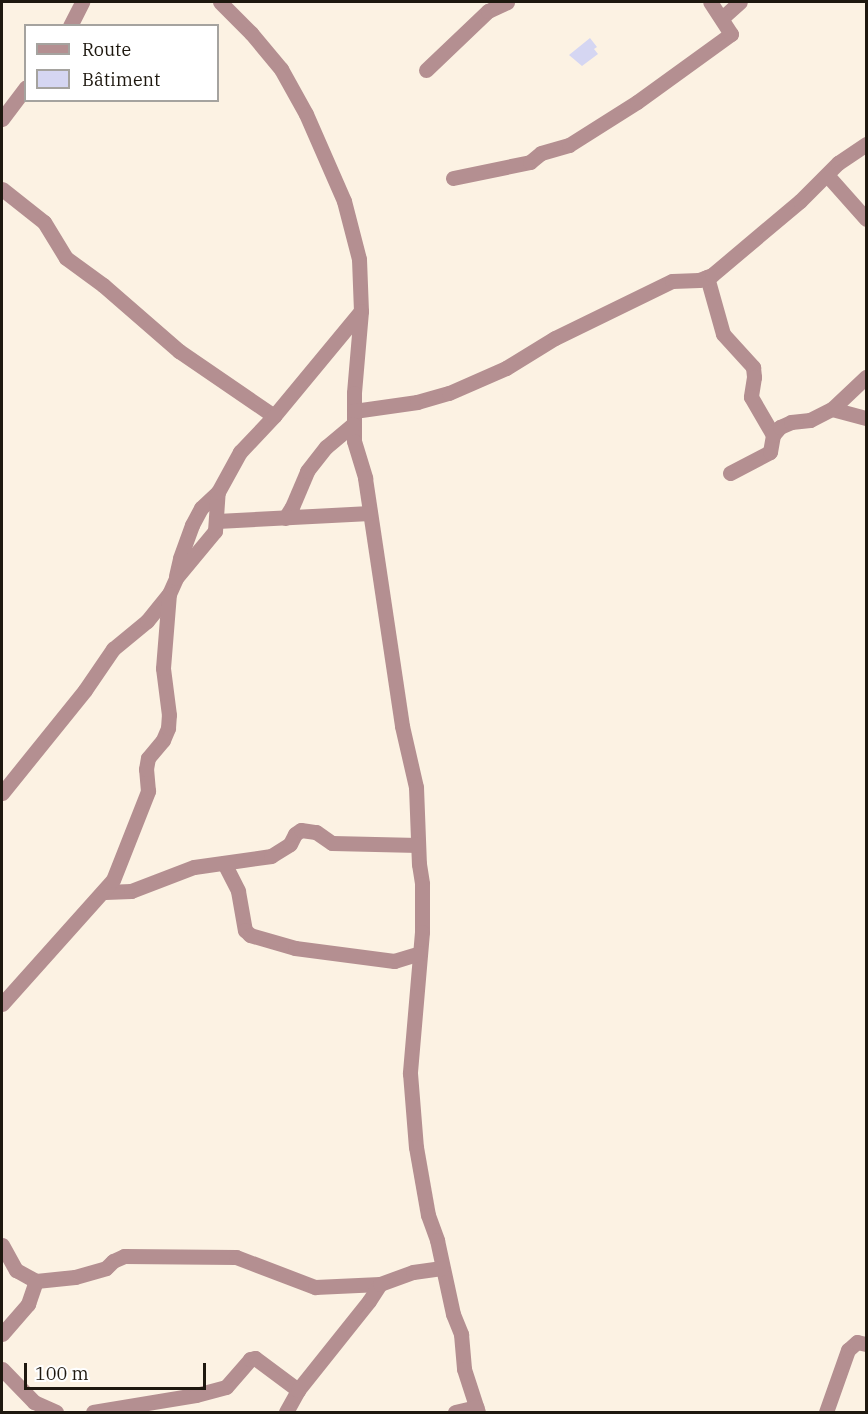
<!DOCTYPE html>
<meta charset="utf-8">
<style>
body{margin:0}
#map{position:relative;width:868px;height:1414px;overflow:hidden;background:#fcf2e3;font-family:"IBM Plex Serif",serif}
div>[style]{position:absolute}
.building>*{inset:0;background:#d5d6f2}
.minor>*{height:15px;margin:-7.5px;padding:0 7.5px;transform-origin:7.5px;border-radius:7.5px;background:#b48f91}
span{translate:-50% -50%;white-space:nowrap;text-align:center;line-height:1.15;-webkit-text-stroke:6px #fff;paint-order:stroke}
.frame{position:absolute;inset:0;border:3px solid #1e180f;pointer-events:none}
.legend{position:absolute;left:24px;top:24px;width:195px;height:78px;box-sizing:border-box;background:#fff;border:2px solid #a5a39f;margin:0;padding:8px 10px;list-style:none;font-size:18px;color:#1e180f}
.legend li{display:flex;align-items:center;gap:12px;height:30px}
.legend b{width:30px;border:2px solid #a5a39f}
.scale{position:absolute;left:24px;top:1363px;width:182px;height:27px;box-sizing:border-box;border:3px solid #1e180f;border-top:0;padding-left:8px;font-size:18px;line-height:21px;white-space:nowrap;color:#1e180f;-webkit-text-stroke:4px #fff;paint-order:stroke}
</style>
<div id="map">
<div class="building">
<div style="clip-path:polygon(590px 38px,597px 47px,594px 49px,598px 54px,582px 66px,569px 55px)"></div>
</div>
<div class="minor">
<div style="left:220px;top:2px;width:44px;rotate:45deg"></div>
<div style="left:251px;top:33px;width:47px;rotate:50.2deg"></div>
<div style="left:281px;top:69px;width:51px;rotate:60.9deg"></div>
<div style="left:306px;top:114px;width:95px;rotate:66.4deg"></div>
<div style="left:344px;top:201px;width:60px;rotate:75.5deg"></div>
<div style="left:359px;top:259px;width:52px;rotate:87.8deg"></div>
<div style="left:361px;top:311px;width:82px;rotate:94.9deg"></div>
<div style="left:354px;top:393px;width:48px;rotate:90deg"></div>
<div style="left:354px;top:441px;width:39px;rotate:73deg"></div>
<div style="left:365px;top:478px;width:251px;rotate:81.5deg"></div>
<div style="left:402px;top:726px;width:63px;rotate:77.1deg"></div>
<div style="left:416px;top:787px;width:77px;rotate:87.8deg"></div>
<div style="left:419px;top:864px;width:20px;rotate:81deg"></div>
<div style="left:422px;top:884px;width:48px;rotate:90deg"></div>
<div style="left:422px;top:932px;width:142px;rotate:94.9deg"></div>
<div style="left:410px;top:1073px;width:74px;rotate:85.4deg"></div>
<div style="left:416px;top:1147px;width:69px;rotate:80deg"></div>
<div style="left:428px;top:1215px;width:27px;rotate:70deg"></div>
<div style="left:437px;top:1240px;width:76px;rotate:77.8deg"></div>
<div style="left:453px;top:1314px;width:22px;rotate:68deg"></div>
<div style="left:461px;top:1334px;width:35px;rotate:85deg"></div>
<div style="left:464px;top:1369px;width:45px;rotate:72deg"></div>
<div style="left:722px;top:18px;width:24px;rotate:-42deg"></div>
<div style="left:70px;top:26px;width:27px;rotate:-63deg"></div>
<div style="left:426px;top:70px;width:86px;rotate:-43.6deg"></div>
<div style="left:488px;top:11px;width:21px;rotate:-25deg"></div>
<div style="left:2px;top:119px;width:40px;rotate:-53deg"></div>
<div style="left:827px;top:175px;width:59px;rotate:48.4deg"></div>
<div style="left:453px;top:178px;width:79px;rotate:-11.7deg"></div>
<div style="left:530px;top:162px;width:14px;rotate:-39deg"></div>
<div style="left:541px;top:153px;width:29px;rotate:-16deg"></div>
<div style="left:569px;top:145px;width:80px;rotate:-32.3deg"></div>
<div style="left:637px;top:102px;width:116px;rotate:-35.9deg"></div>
<div style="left:731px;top:34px;width:38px;rotate:-123deg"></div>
<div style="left:2px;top:189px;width:53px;rotate:38.2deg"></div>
<div style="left:44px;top:222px;width:42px;rotate:58.6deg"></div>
<div style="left:66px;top:258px;width:46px;rotate:36.1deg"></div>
<div style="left:103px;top:285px;width:101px;rotate:41deg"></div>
<div style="left:179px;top:351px;width:115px;rotate:34.4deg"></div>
<div style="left:707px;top:277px;width:59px;rotate:74.3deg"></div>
<div style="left:723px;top:334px;width:45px;rotate:47.7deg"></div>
<div style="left:753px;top:367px;width:10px;rotate:84deg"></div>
<div style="left:754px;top:377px;width:20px;rotate:99deg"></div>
<div style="left:751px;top:397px;width:44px;rotate:59.9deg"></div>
<div style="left:832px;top:409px;width:35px;rotate:15deg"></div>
<div style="left:354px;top:411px;width:64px;rotate:-8.1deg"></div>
<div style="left:417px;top:402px;width:33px;rotate:-16deg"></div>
<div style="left:449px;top:393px;width:62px;rotate:-23.7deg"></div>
<div style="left:506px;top:368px;width:57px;rotate:-31.5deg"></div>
<div style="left:555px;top:338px;width:130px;rotate:-26deg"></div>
<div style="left:672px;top:281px;width:27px;rotate:-2deg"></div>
<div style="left:699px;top:280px;width:14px;rotate:-21deg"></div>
<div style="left:712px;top:275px;width:115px;rotate:-40.1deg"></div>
<div style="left:800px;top:201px;width:54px;rotate:-45deg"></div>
<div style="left:838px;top:163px;width:34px;rotate:-34deg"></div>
<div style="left:730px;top:473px;width:45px;rotate:-27.7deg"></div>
<div style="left:770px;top:452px;width:17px;rotate:-80deg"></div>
<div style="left:773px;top:435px;width:11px;rotate:-49deg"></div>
<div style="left:780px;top:427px;width:12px;rotate:-24deg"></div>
<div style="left:791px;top:422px;width:19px;rotate:-6deg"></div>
<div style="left:810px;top:420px;width:25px;rotate:-27deg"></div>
<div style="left:832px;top:409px;width:47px;rotate:-43.3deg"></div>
<div style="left:285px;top:518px;width:13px;rotate:-58deg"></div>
<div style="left:292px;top:507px;width:39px;rotate:-67deg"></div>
<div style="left:307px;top:471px;width:31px;rotate:-52deg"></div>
<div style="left:326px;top:447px;width:35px;rotate:-40deg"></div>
<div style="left:217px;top:521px;width:153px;rotate:-3deg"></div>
<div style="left:176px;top:576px;width:18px;rotate:-77deg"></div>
<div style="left:180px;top:558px;width:35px;rotate:-70deg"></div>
<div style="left:192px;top:525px;width:19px;rotate:-62deg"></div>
<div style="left:201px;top:508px;width:23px;rotate:-43deg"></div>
<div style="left:2px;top:793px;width:132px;rotate:-51.1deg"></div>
<div style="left:85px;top:690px;width:50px;rotate:-55.7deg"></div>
<div style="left:113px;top:649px;width:44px;rotate:-39.5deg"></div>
<div style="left:147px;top:621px;width:35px;rotate:-51deg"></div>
<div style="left:169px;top:594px;width:17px;rotate:-66deg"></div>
<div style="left:176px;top:578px;width:61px;rotate:-50.3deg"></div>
<div style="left:215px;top:531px;width:39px;rotate:-86deg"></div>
<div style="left:218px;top:492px;width:46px;rotate:-61.2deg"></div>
<div style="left:240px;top:452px;width:50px;rotate:-46.6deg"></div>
<div style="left:274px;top:416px;width:136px;rotate:-50.4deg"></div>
<div style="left:224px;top:863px;width:31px;rotate:63deg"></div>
<div style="left:238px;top:891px;width:40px;rotate:80deg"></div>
<div style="left:245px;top:930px;width:7px;rotate:45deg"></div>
<div style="left:250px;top:935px;width:47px;rotate:16.1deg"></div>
<div style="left:295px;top:948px;width:100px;rotate:7.5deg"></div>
<div style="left:394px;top:961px;width:27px;rotate:-17deg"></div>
<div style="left:105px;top:892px;width:26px;rotate:-2deg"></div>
<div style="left:131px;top:891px;width:67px;rotate:-20.9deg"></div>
<div style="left:194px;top:867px;width:78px;rotate:-8.1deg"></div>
<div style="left:271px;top:856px;width:22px;rotate:-32deg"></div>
<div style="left:290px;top:844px;width:11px;rotate:-63deg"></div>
<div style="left:295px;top:834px;width:7px;rotate:-34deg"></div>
<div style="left:301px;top:830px;width:15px;rotate:8deg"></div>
<div style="left:316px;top:832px;width:19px;rotate:35deg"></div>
<div style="left:332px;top:843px;width:86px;rotate:1.3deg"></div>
<div style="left:2px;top:1004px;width:166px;rotate:-48.2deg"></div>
<div style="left:113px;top:880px;width:96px;rotate:-68.5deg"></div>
<div style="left:148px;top:791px;width:22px;rotate:-95deg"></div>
<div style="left:146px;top:769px;width:11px;rotate:-80deg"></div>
<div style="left:148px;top:758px;width:23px;rotate:-50deg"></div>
<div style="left:163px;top:740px;width:13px;rotate:-67deg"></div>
<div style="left:168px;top:728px;width:13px;rotate:-86deg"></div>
<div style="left:169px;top:715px;width:47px;rotate:-97.3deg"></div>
<div style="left:163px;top:668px;width:74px;rotate:-85.4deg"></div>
<div style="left:2px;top:1245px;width:29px;rotate:61deg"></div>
<div style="left:16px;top:1270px;width:23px;rotate:29deg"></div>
<div style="left:36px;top:1281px;width:39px;rotate:-6deg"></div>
<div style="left:75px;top:1277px;width:32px;rotate:-16deg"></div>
<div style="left:106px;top:1268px;width:10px;rotate:-45deg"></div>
<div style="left:113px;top:1261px;width:12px;rotate:-24deg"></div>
<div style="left:124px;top:1256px;width:112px;rotate:0.5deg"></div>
<div style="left:236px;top:1257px;width:85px;rotate:20.8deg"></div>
<div style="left:315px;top:1287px;width:65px;rotate:-2.6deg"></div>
<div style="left:2px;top:1334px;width:40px;rotate:-49deg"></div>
<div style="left:28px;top:1304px;width:24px;rotate:-71deg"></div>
<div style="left:2px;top:1369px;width:46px;rotate:45.9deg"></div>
<div style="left:34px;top:1402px;width:24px;rotate:24deg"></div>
<div style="left:93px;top:1412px;width:104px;rotate:-9.4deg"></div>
<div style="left:196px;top:1395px;width:31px;rotate:-15deg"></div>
<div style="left:226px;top:1387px;width:37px;rotate:-49deg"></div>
<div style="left:250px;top:1359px;width:5px;rotate:-11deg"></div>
<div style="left:255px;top:1358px;width:54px;rotate:36.7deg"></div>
<div style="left:286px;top:1412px;width:25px;rotate:-61deg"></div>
<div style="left:298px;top:1390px;width:114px;rotate:-51.4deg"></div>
<div style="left:369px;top:1301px;width:20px;rotate:-57deg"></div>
<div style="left:380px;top:1284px;width:35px;rotate:-20deg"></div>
<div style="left:413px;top:1272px;width:29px;rotate:-8deg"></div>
<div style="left:455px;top:1412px;width:22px;rotate:-13deg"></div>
<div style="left:826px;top:1412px;width:66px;rotate:-70.5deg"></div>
<div style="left:848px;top:1350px;width:12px;rotate:-42deg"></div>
<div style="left:857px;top:1342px;width:9px;rotate:13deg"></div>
</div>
<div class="frame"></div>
<ul class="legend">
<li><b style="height:8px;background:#b48f91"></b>Route</li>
<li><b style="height:16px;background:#d5d6f2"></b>Bâtiment</li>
</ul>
<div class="scale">100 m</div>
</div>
